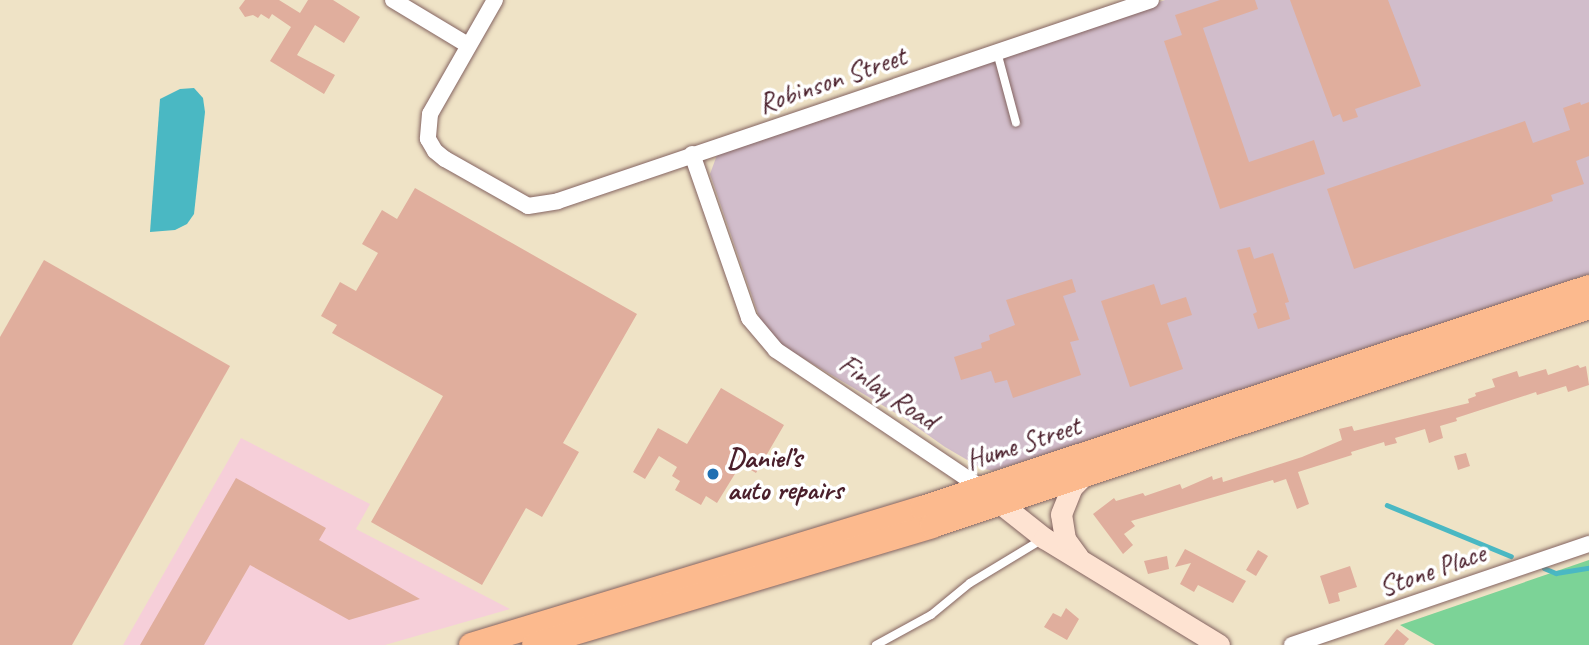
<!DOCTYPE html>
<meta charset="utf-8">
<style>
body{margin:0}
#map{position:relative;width:1589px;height:645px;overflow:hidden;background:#efe3c6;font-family:Caveat,sans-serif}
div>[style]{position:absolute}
.built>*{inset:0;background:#f6cfd9}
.industrial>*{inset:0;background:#d1bdcb}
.green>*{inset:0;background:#7cd397}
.water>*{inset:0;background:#4ab8c3}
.stream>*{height:4.5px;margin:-2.25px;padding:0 2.25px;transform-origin:2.25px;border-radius:2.25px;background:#4ab8c3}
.building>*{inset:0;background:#e0ae9d}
.roads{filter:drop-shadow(0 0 2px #846461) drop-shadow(0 0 2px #846461)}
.lane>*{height:8px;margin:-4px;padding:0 4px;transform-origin:4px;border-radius:4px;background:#fff}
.street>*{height:16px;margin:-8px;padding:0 8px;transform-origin:8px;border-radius:8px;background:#fff}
.secondary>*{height:21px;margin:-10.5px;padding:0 10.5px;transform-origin:10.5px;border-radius:10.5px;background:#fee3d2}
.primary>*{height:24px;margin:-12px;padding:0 12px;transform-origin:12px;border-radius:12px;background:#fcba8e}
.dots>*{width:19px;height:19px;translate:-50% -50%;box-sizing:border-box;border:4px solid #fff;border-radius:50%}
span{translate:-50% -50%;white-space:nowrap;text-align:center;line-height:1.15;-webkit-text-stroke:7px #fff;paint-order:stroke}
.street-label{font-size:28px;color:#4a1f2b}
.poi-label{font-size:28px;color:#4a1f2b;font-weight:700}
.left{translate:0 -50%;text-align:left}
</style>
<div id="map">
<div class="built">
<div style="clip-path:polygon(241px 438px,370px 504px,356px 529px,510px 609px,385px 645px,123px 645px)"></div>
</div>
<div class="industrial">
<div style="clip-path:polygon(1165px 0,1589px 0,1589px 274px,1204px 404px,993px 471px,981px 468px,945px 447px,904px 418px,781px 345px,761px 322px,710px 174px,717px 155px)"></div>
</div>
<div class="green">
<div style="clip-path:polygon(1589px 560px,1589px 645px,1435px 645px,1400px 625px)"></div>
</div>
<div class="water">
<div style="clip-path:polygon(194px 88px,203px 98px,205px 112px,194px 214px,187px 224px,175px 230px,150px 232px,160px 99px,180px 89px)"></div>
</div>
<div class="stream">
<div style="left:1387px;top:505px;width:134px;rotate:22.4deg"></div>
<div style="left:1544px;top:568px;width:13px;rotate:23deg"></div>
<div style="left:1556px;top:573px;width:33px;rotate:-9deg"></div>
</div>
<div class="building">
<div style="clip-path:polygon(245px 0,279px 0,300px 13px,308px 0,333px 0,360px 17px,344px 43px,315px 25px,297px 55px,335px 75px,324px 94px,270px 61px,291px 27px,272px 14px,269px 19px,261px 14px,258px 18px,253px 15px,245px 17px,239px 8px)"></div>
<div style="clip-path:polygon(1220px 0,1255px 0,1258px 9px,1203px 28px,1249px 162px,1314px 140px,1325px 174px,1220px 209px,1164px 41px,1182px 35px,1175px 15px)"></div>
<div style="clip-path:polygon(1290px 0,1388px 0,1421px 86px,1355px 109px,1358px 117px,1343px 122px,1340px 114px,1333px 117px)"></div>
<div style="clip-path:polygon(1580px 102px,1581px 105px,1589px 102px,1589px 156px,1576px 161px,1584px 184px,1551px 195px,1553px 201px,1354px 269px,1327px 189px,1525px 121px,1533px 143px,1570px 130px,1563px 108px)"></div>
<div style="clip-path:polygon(415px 188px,637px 314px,563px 443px,579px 452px,542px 517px,526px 508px,482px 585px,371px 522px,443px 396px,332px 333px,337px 325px,321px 316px,340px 282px,356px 291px,378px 253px,362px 244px,382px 210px,397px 219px)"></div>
<div style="clip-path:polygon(1250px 247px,1254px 259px,1273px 253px,1289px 302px,1285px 303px,1290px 319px,1258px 329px,1253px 314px,1257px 312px,1237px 250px)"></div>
<div style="clip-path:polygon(44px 260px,230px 366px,72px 645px,0 645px,0 337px)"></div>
<div style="clip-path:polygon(1072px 279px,1076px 292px,1063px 296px,1079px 340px,1070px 342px,1081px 375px,1013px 398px,1007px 380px,995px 383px,991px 371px,961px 380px,954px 357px,982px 348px,981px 343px,990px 340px,989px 335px,1015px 325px,1006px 300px)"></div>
<div style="clip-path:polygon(1154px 284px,1161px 305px,1186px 297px,1192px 315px,1167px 323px,1183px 369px,1130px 387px,1101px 301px)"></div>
<div style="clip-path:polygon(1578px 365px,1580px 368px,1586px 366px,1589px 385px,1568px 392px,1566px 386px,1537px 395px,1536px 392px,1456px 418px,1457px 421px,1440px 426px,1443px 438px,1429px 443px,1425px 429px,1395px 438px,1397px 443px,1385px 446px,1384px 442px,1351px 452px,1352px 455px,1298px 472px,1309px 504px,1297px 509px,1286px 479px,1274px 483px,1273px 480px,1131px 521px,1135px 526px,1124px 534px,1133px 545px,1123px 554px,1093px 514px,1114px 498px,1116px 501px,1143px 493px,1145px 496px,1180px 484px,1182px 489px,1212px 476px,1213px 480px,1222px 477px,1223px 482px,1302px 457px,1342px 440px,1339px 429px,1352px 426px,1354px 431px,1469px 403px,1468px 399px,1476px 396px,1475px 393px,1495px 387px,1492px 379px,1517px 371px,1519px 377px,1546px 369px,1548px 375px)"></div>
<div style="clip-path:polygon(721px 388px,784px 425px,756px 473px,741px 464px,717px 503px,706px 496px,701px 505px,675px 490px,680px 481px,672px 476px,677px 467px,659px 456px,645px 479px,633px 472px,658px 428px,687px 444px)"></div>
<div style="clip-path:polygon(1466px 453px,1470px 466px,1458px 470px,1454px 456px)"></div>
<div style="clip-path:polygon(236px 478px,326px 528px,319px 540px,420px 599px,349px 620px,250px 565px,204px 645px,140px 645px)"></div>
<div style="clip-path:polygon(1185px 549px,1246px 581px,1233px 603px,1198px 585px,1194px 592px,1180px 584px,1191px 563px,1175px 567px)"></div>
<div style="clip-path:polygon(1258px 550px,1268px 556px,1256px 576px,1246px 570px)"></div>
<div style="clip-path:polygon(1167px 556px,1169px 569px,1148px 574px,1144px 561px)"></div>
<div style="clip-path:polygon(1350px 566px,1357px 587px,1338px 593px,1340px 601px,1329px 604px,1320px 576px)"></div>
<div style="clip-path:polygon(1066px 608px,1079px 619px,1067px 640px,1044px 627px,1053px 613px,1061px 617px)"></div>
<div style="clip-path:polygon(1397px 629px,1409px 639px,1404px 645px,1384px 645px)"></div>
</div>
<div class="roads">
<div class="lane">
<div style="left:997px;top:52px;width:73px;rotate:75deg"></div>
<div style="left:876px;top:645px;width:63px;rotate:-28.6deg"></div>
<div style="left:931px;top:615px;width:50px;rotate:-39.4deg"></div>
<div style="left:970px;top:583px;width:83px;rotate:-31.2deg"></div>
</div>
<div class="street">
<div style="left:393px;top:0;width:87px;rotate:31deg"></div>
<div style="left:495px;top:0;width:131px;rotate:119.7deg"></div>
<div style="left:430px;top:114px;width:25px;rotate:95deg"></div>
<div style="left:428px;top:139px;width:14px;rotate:60deg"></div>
<div style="left:435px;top:151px;width:13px;rotate:39deg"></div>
<div style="left:445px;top:159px;width:95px;rotate:29.5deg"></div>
<div style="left:528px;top:206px;width:30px;rotate:-9deg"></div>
<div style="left:558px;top:201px;width:626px;rotate:-18.72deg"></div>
<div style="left:692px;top:154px;width:174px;rotate:70.8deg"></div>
<div style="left:749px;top:318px;width:42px;rotate:49.8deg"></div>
<div style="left:776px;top:350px;width:247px;rotate:33.9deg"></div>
<div style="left:1292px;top:645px;width:314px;rotate:-18.8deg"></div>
</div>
<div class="secondary">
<div style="left:991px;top:496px;width:68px;rotate:38.4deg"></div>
<div style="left:1044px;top:538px;width:205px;rotate:31.4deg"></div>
<div style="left:1078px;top:557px;width:22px;rotate:-126deg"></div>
<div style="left:1065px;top:539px;width:25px;rotate:-99deg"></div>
<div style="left:1061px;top:514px;width:29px;rotate:-68deg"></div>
<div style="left:1072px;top:487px;width:20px;rotate:-45deg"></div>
</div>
<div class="primary">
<div style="left:471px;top:645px;width:471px;rotate:-16.9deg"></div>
<div style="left:922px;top:508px;width:703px;rotate:-18.33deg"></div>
<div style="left:534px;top:645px;width:415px;rotate:-16.6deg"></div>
<div style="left:932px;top:526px;width:693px;rotate:-18.43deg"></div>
</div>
</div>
<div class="dots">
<div style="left:713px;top:474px;background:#1f6fb2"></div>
</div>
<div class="street-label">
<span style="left:832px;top:80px;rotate:-19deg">Robinson Street</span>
<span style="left:888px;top:392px;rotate:34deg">Finlay Road</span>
<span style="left:1023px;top:443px;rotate:-18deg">Hume Street</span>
<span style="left:1432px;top:570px;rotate:-19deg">Stone Place</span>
</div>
<div class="poi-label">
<span class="left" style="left:727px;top:474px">Daniel’s<br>auto repairs</span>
</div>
</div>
